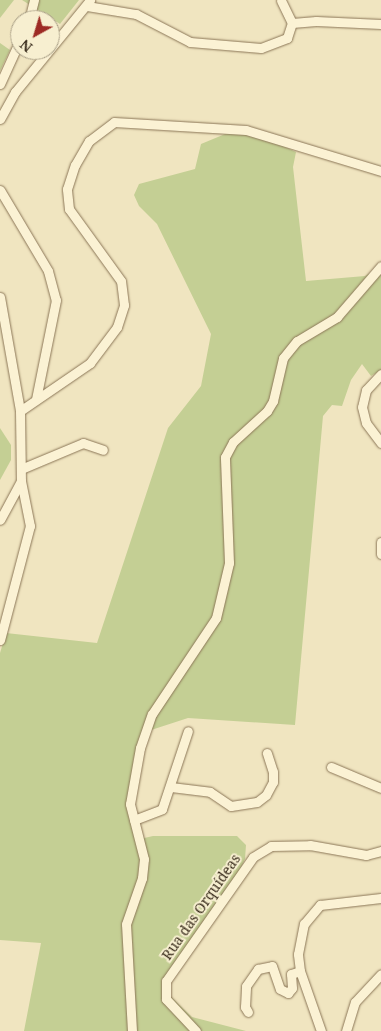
<!DOCTYPE html>
<meta charset="utf-8">
<style>
body{margin:0}
#map{position:relative;width:381px;height:1031px;overflow:hidden;background:#f0e5c0;font-family:"Noto Serif",serif}
div>[style]{position:absolute}
.green>*{inset:0;background:#c4cf94}
.roads{filter:drop-shadow(0 0 1px #8b7657) drop-shadow(0 0 1px #8b7657)}
.street>*{height:9px;margin:-4.5px;padding:0 4.5px;transform-origin:4.5px;border-radius:4.5px;background:#fbf2d4}
span{translate:-50% -50%;white-space:nowrap;text-align:center;line-height:1.15;-webkit-text-stroke:4px #f7efd0;paint-order:stroke}
.street-label{font-size:14px;color:#392c1c}
.north{position:absolute;left:10px;top:10px;width:50px;height:50px;box-sizing:border-box;background:#f7efd0;border:1px solid #aba188;border-radius:50%;rotate:219deg;font-size:14px;font-weight:700;line-height:20px;text-align:center;color:#392c1c}
.north::after{content:'';display:block;margin:auto;width:18px;height:22px;background:#9d2b24;clip-path:polygon(50% 0,100% 100%,50% 72%,0 100%)}
</style>
<div id="map">
<div class="green">
<div style="clip-path:polygon(0 0,14px 0,0 18px)"></div>
<div style="clip-path:polygon(22px 0,79px 0,60px 24px)"></div>
<div style="clip-path:polygon(0 43px,10px 50px,0 71px)"></div>
<div style="clip-path:polygon(230px 132px,270px 140px,296px 152px,293px 167px,306px 281px,365px 276px,381px 266px,381px 370px,371px 376px,362px 364px,351px 380px,342px 406px,332px 405px,323px 416px,295px 725px,188px 718px,145px 732px,134px 757px,127px 809px,140px 839px,153px 836px,237px 836px,246px 845px,245px 859px,240px 870px,165px 991px,192px 1017px,246px 1031px,24px 1031px,41px 943px,0 940px,0 653px,6px 633px,97px 643px,168px 428px,201px 386px,211px 334px,157px 224px,139px 206px,134px 195px,139px 184px,195px 169px,201px 144px)"></div>
<div style="clip-path:polygon(0 428px,11px 445px,11px 460px,0 480px)"></div>
</div>
<div class="roads">
<div class="street">
<div style="left:87px;top:6px;width:50px;rotate:9.3deg"></div>
<div style="left:136px;top:14px;width:61px;rotate:27.4deg"></div>
<div style="left:190px;top:42px;width:71px;rotate:4.8deg"></div>
<div style="left:261px;top:48px;width:28px;rotate:-21deg"></div>
<div style="left:287px;top:38px;width:16px;rotate:-72deg"></div>
<div style="left:292px;top:23px;width:25px;rotate:-116deg"></div>
<div style="left:29px;top:20px;width:21px;rotate:-76deg"></div>
<div style="left:292px;top:23px;width:24px;rotate:-5deg"></div>
<div style="left:316px;top:21px;width:65px;rotate:2.6deg"></div>
<div style="left:0;top:84px;width:48px;rotate:-65.6deg"></div>
<div style="left:0;top:119px;width:31px;rotate:-61deg"></div>
<div style="left:15px;top:92px;width:119px;rotate:-50.8deg"></div>
<div style="left:0;top:190px;width:94px;rotate:59.3deg"></div>
<div style="left:48px;top:271px;width:30px;rotate:75deg"></div>
<div style="left:56px;top:300px;width:101px;rotate:101.4deg"></div>
<div style="left:0;top:297px;width:116px;rotate:80deg"></div>
<div style="left:20px;top:411px;width:70px;rotate:89.2deg"></div>
<div style="left:21px;top:481px;width:44px;rotate:118.3deg"></div>
<div style="left:381px;top:374px;width:22px;rotate:133deg"></div>
<div style="left:366px;top:390px;width:17px;rotate:103deg"></div>
<div style="left:362px;top:407px;width:16px;rotate:76deg"></div>
<div style="left:366px;top:423px;width:25px;rotate:53deg"></div>
<div style="left:20px;top:411px;width:85px;rotate:-34.4deg"></div>
<div style="left:90px;top:363px;width:45px;rotate:-53.1deg"></div>
<div style="left:117px;top:327px;width:23px;rotate:-72deg"></div>
<div style="left:124px;top:305px;width:24px;rotate:-97deg"></div>
<div style="left:121px;top:281px;width:89px;rotate:-125.8deg"></div>
<div style="left:69px;top:209px;width:20px;rotate:-96deg"></div>
<div style="left:67px;top:189px;width:25px;rotate:-72deg"></div>
<div style="left:75px;top:165px;width:28px;rotate:-60deg"></div>
<div style="left:89px;top:141px;width:31px;rotate:-37deg"></div>
<div style="left:114px;top:122px;width:132px;rotate:3.5deg"></div>
<div style="left:246px;top:130px;width:141px;rotate:16.9deg"></div>
<div style="left:21px;top:469px;width:67px;rotate:-22.8deg"></div>
<div style="left:83px;top:443px;width:21px;rotate:19deg"></div>
<div style="left:381px;top:542px;width:12px;rotate:90deg"></div>
<div style="left:0;top:640px;width:118px;rotate:-75.3deg"></div>
<div style="left:30px;top:526px;width:46px;rotate:-101.3deg"></div>
<div style="left:331px;top:767px;width:54px;rotate:22.8deg"></div>
<div style="left:171px;top:787px;width:39px;rotate:7deg"></div>
<div style="left:210px;top:792px;width:25px;rotate:34deg"></div>
<div style="left:231px;top:806px;width:26px;rotate:-9deg"></div>
<div style="left:257px;top:802px;width:11px;rotate:-38deg"></div>
<div style="left:266px;top:795px;width:15px;rotate:-62deg"></div>
<div style="left:273px;top:782px;width:10px;rotate:-90deg"></div>
<div style="left:273px;top:772px;width:20px;rotate:-108deg"></div>
<div style="left:134px;top:820px;width:30px;rotate:-21deg"></div>
<div style="left:162px;top:809px;width:82px;rotate:-71.6deg"></div>
<div style="left:248px;top:1012px;width:6px;rotate:-121deg"></div>
<div style="left:245px;top:1007px;width:21px;rotate:-87deg"></div>
<div style="left:246px;top:986px;width:21px;rotate:-55deg"></div>
<div style="left:258px;top:969px;width:14px;rotate:-12deg"></div>
<div style="left:272px;top:966px;width:24px;rotate:71deg"></div>
<div style="left:280px;top:989px;width:9px;rotate:27deg"></div>
<div style="left:288px;top:993px;width:6px;rotate:-51deg"></div>
<div style="left:292px;top:988px;width:14px;rotate:-94deg"></div>
<div style="left:291px;top:974px;width:9px;rotate:-18deg"></div>
<div style="left:132px;top:1031px;width:107px;rotate:-93.2deg"></div>
<div style="left:126px;top:924px;width:49px;rotate:-70.8deg"></div>
<div style="left:142px;top:878px;width:19px;rotate:-84deg"></div>
<div style="left:144px;top:859px;width:57px;rotate:-104.3deg"></div>
<div style="left:130px;top:804px;width:57px;rotate:-79.9deg"></div>
<div style="left:140px;top:748px;width:36px;rotate:-71deg"></div>
<div style="left:152px;top:714px;width:115px;rotate:-56.3deg"></div>
<div style="left:216px;top:618px;width:57px;rotate:-76.7deg"></div>
<div style="left:229px;top:563px;width:106px;rotate:-92.2deg"></div>
<div style="left:225px;top:457px;width:17px;rotate:-62deg"></div>
<div style="left:233px;top:442px;width:46px;rotate:-42.4deg"></div>
<div style="left:267px;top:411px;width:12px;rotate:-59deg"></div>
<div style="left:273px;top:401px;width:44px;rotate:-76.9deg"></div>
<div style="left:283px;top:358px;width:22px;rotate:-51deg"></div>
<div style="left:297px;top:341px;width:47px;rotate:-31deg"></div>
<div style="left:337px;top:317px;width:67px;rotate:-49.2deg"></div>
<div style="left:196px;top:1031px;width:44px;rotate:-133.2deg"></div>
<div style="left:166px;top:999px;width:18px;rotate:-90deg"></div>
<div style="left:166px;top:981px;width:151px;rotate:-54.9deg"></div>
<div style="left:253px;top:857px;width:21px;rotate:-31deg"></div>
<div style="left:271px;top:846px;width:39px;rotate:-1deg"></div>
<div style="left:310px;top:845px;width:57px;rotate:10.1deg"></div>
<div style="left:366px;top:855px;width:16px;rotate:-15deg"></div>
<div style="left:321px;top:1031px;width:64px;rotate:-109.3deg"></div>
<div style="left:300px;top:971px;width:17px;rotate:-97deg"></div>
<div style="left:298px;top:954px;width:31px;rotate:-79deg"></div>
<div style="left:304px;top:924px;width:25px;rotate:-50deg"></div>
<div style="left:320px;top:905px;width:61px;rotate:-6.5deg"></div>
<div style="left:346px;top:1031px;width:30px;rotate:-73deg"></div>
<div style="left:355px;top:1002px;width:38px;rotate:-47deg"></div>
</div>
</div>
<div class="street-label">
<span style="left:201px;top:907px;rotate:-55deg">Rua das Orquídeas</span>
</div>
<div class="north">N</div>
</div>
